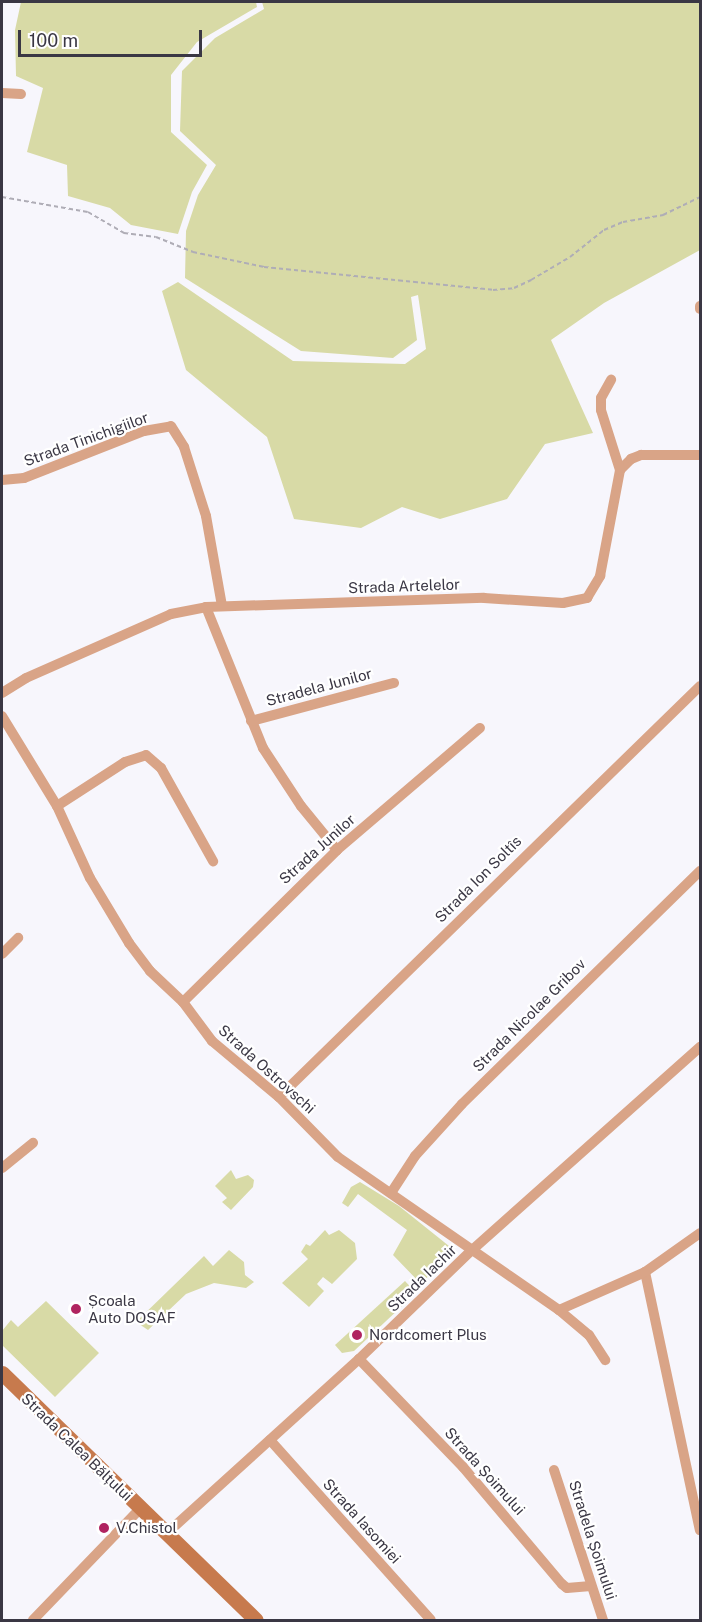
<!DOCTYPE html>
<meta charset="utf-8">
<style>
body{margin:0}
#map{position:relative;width:702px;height:1622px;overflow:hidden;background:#f7f6fc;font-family:"Public Sans",sans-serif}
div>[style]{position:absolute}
.green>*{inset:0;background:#d8daa6}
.path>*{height:2px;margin-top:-1px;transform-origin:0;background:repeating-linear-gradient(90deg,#afadb6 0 4.5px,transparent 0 7.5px)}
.minor>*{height:10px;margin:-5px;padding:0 5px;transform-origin:5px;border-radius:5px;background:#d9a487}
.secondary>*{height:15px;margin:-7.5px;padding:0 7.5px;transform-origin:7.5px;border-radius:7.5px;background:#c77a4d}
.dots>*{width:16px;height:16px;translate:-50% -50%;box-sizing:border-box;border:3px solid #fff;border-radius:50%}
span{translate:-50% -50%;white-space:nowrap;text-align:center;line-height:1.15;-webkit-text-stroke:4.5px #fff;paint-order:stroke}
.street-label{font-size:15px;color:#3a3744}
.poi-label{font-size:15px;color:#3a3744}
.left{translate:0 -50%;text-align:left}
.frame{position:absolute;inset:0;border:3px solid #3a3744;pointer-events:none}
.scale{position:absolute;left:18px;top:30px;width:184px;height:27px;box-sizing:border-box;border:3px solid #3a3744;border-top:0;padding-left:8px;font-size:18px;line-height:21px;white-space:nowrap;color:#3a3744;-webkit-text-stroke:4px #fff;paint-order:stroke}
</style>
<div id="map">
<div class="green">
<div style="clip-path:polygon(21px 2px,256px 2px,257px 7px,197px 42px,171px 75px,171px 132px,207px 165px,192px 192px,178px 234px,131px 225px,110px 208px,68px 196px,67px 165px,27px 152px,43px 88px,16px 76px,15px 30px)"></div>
<div style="clip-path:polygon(262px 2px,700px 2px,700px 250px,604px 303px,551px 340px,593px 433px,545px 444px,507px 499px,440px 519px,402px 507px,361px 528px,294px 519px,267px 437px,186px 370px,162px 291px,178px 282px,293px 361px,405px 364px,426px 349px,418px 295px,411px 297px,417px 340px,393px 358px,301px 351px,185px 278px,186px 231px,198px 195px,216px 165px,180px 131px,182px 71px,215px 38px,264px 9px)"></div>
<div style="clip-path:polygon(231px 1170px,236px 1179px,248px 1175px,254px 1180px,253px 1187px,231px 1210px,222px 1202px,227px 1198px,215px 1186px)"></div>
<div style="clip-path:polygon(360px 1182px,399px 1206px,449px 1246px,446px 1250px,450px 1253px,421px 1284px,393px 1255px,407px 1230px,358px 1194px,348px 1207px,342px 1203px,351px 1187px)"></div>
<div style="clip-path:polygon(325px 1230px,329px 1235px,339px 1230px,355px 1243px,357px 1259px,332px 1284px,323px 1277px,317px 1284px,324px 1291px,309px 1307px,282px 1283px,308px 1259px,301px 1252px,306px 1244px,310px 1246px)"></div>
<div style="clip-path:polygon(229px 1250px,244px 1262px,245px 1275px,254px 1282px,246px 1288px,214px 1283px,186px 1294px,148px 1330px,136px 1322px,204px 1256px,213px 1266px)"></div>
<div style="clip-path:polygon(405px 1281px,416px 1293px,354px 1351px,342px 1353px,335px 1345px)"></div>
<div style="clip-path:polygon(46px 1301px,99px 1353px,55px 1397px,2px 1345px,2px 1331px,11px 1320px,18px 1327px)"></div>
</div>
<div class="path">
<div style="left:2px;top:197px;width:87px;rotate:9.9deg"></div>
<div style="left:88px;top:212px;width:42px;rotate:30.3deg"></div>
<div style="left:124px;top:233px;width:32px;rotate:7deg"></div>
<div style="left:156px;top:237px;width:40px;rotate:22deg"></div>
<div style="left:193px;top:252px;width:73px;rotate:11.9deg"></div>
<div style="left:264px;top:267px;width:230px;rotate:5.7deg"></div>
<div style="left:493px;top:290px;width:21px;rotate:-5deg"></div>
<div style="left:514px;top:288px;width:19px;rotate:-25deg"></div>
<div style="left:531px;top:280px;width:45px;rotate:-30.5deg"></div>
<div style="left:570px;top:257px;width:43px;rotate:-38.5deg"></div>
<div style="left:604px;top:230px;width:21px;rotate:-23deg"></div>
<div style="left:623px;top:222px;width:41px;rotate:-9.9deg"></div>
<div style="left:663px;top:215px;width:41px;rotate:-25.9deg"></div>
</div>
<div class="minor">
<div style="left:2px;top:93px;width:19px;rotate:3deg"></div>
<div style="left:700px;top:306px;width:3px;rotate:90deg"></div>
<div style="left:620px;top:470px;width:16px;rotate:-45deg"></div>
<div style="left:631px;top:459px;width:11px;rotate:-22deg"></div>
<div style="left:641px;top:455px;width:59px"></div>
<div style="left:2px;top:480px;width:22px;rotate:-5deg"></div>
<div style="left:24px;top:478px;width:129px;rotate:-21.4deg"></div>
<div style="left:144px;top:431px;width:27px;rotate:-10deg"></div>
<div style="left:171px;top:426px;width:25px;rotate:58deg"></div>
<div style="left:184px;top:447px;width:72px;rotate:72.3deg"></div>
<div style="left:206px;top:516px;width:91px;rotate:79.9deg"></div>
<div style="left:206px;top:607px;width:152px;rotate:68deg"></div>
<div style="left:263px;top:748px;width:69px;rotate:56.8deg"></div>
<div style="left:301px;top:806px;width:57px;rotate:50.7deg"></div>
<div style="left:2px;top:693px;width:28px;rotate:-32deg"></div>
<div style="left:26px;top:678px;width:158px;rotate:-23.8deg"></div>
<div style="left:171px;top:614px;width:36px;rotate:-11deg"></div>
<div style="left:206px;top:607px;width:278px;rotate:-1.9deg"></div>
<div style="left:484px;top:598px;width:79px;rotate:3.6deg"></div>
<div style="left:563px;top:603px;width:25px;rotate:-12deg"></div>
<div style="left:587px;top:598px;width:26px;rotate:-59deg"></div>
<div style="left:600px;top:576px;width:108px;rotate:-79.3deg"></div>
<div style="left:620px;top:470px;width:63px;rotate:-107.6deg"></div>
<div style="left:601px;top:410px;width:12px;rotate:-90deg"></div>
<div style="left:601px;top:398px;width:21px;rotate:-61deg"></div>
<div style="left:2px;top:716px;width:105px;rotate:58.6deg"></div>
<div style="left:57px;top:806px;width:79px;rotate:65.4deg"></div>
<div style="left:90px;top:878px;width:76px;rotate:59deg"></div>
<div style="left:129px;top:943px;width:35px;rotate:53deg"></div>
<div style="left:150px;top:971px;width:45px;rotate:43.2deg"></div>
<div style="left:183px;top:1002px;width:49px;rotate:53.4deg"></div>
<div style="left:212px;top:1041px;width:87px;rotate:39.9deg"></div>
<div style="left:279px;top:1097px;width:84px;rotate:45.5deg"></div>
<div style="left:338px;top:1157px;width:269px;rotate:34.7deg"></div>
<div style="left:559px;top:1310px;width:39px;rotate:40deg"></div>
<div style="left:589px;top:1335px;width:30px;rotate:57deg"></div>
<div style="left:251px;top:721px;width:148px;rotate:-14.9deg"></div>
<div style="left:57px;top:806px;width:81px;rotate:-32.9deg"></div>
<div style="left:125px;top:762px;width:22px;rotate:-18deg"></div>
<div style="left:146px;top:755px;width:20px;rotate:41deg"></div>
<div style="left:161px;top:768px;width:107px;rotate:60.8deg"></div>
<div style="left:2px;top:954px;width:23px;rotate:-45deg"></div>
<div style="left:183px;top:1002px;width:216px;rotate:-44.6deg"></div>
<div style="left:337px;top:850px;width:188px;rotate:-40.5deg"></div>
<div style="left:279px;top:1097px;width:588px;rotate:-44.31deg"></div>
<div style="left:2px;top:1168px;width:40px;rotate:-39deg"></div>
<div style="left:391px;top:1193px;width:44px;rotate:-57deg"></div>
<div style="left:415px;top:1156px;width:70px;rotate:-47.9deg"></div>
<div style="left:462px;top:1104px;width:333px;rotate:-44.4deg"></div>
<div style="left:645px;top:1272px;width:264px;rotate:78deg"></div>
<div style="left:559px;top:1310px;width:94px;rotate:-23.8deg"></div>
<div style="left:645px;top:1272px;width:67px;rotate:-35.3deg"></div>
<div style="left:359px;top:1359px;width:150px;rotate:46.1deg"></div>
<div style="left:463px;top:1467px;width:153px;rotate:49.8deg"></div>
<div style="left:562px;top:1584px;width:6px;rotate:39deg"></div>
<div style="left:567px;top:1588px;width:24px;rotate:-5deg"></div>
<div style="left:270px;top:1440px;width:241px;rotate:48.2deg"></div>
<div style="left:554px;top:1470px;width:158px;rotate:71.9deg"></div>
<div style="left:166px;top:1534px;width:261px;rotate:-42.2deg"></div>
<div style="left:359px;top:1359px;width:156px;rotate:-44deg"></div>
<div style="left:471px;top:1251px;width:307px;rotate:-41.7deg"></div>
<div style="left:33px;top:1620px;width:154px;rotate:-46.1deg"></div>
</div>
<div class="secondary">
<div style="left:2px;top:1373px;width:354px;rotate:44.2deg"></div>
</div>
<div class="dots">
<div style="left:76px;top:1309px;background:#b02460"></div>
<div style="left:357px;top:1335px;background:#b02460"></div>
<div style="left:104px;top:1528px;background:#b02460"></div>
</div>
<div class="street-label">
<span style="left:86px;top:439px;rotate:-20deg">Strada Tinichigiilor</span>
<span style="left:404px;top:586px;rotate:-2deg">Strada Artelelor</span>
<span style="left:319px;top:687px;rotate:-15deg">Stradela Junilor</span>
<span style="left:317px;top:849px;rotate:-42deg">Strada Junilor</span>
<span style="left:478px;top:879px;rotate:-45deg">Strada Ion Soltîs</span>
<span style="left:529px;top:1015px;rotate:-45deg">Strada Nicolae Gribov</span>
<span style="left:267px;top:1069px;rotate:42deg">Strada Ostrovschi</span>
<span style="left:422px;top:1278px;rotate:-44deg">Strada Iachir</span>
<span style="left:77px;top:1447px;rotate:44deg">Strada Calea Bălțului</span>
<span style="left:485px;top:1471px;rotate:48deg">Strada Șoimului</span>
<span style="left:362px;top:1521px;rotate:48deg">Strada Iasomiei</span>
<span style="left:593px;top:1540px;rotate:72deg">Stradela Șoimului</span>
</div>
<div class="poi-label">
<span class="left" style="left:88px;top:1309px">Școala<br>Auto DOSAF</span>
<span class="left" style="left:369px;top:1335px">Nordcomert Plus</span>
<span class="left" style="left:116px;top:1528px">V.Chistol</span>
</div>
<div class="frame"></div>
<div class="scale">100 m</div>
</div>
